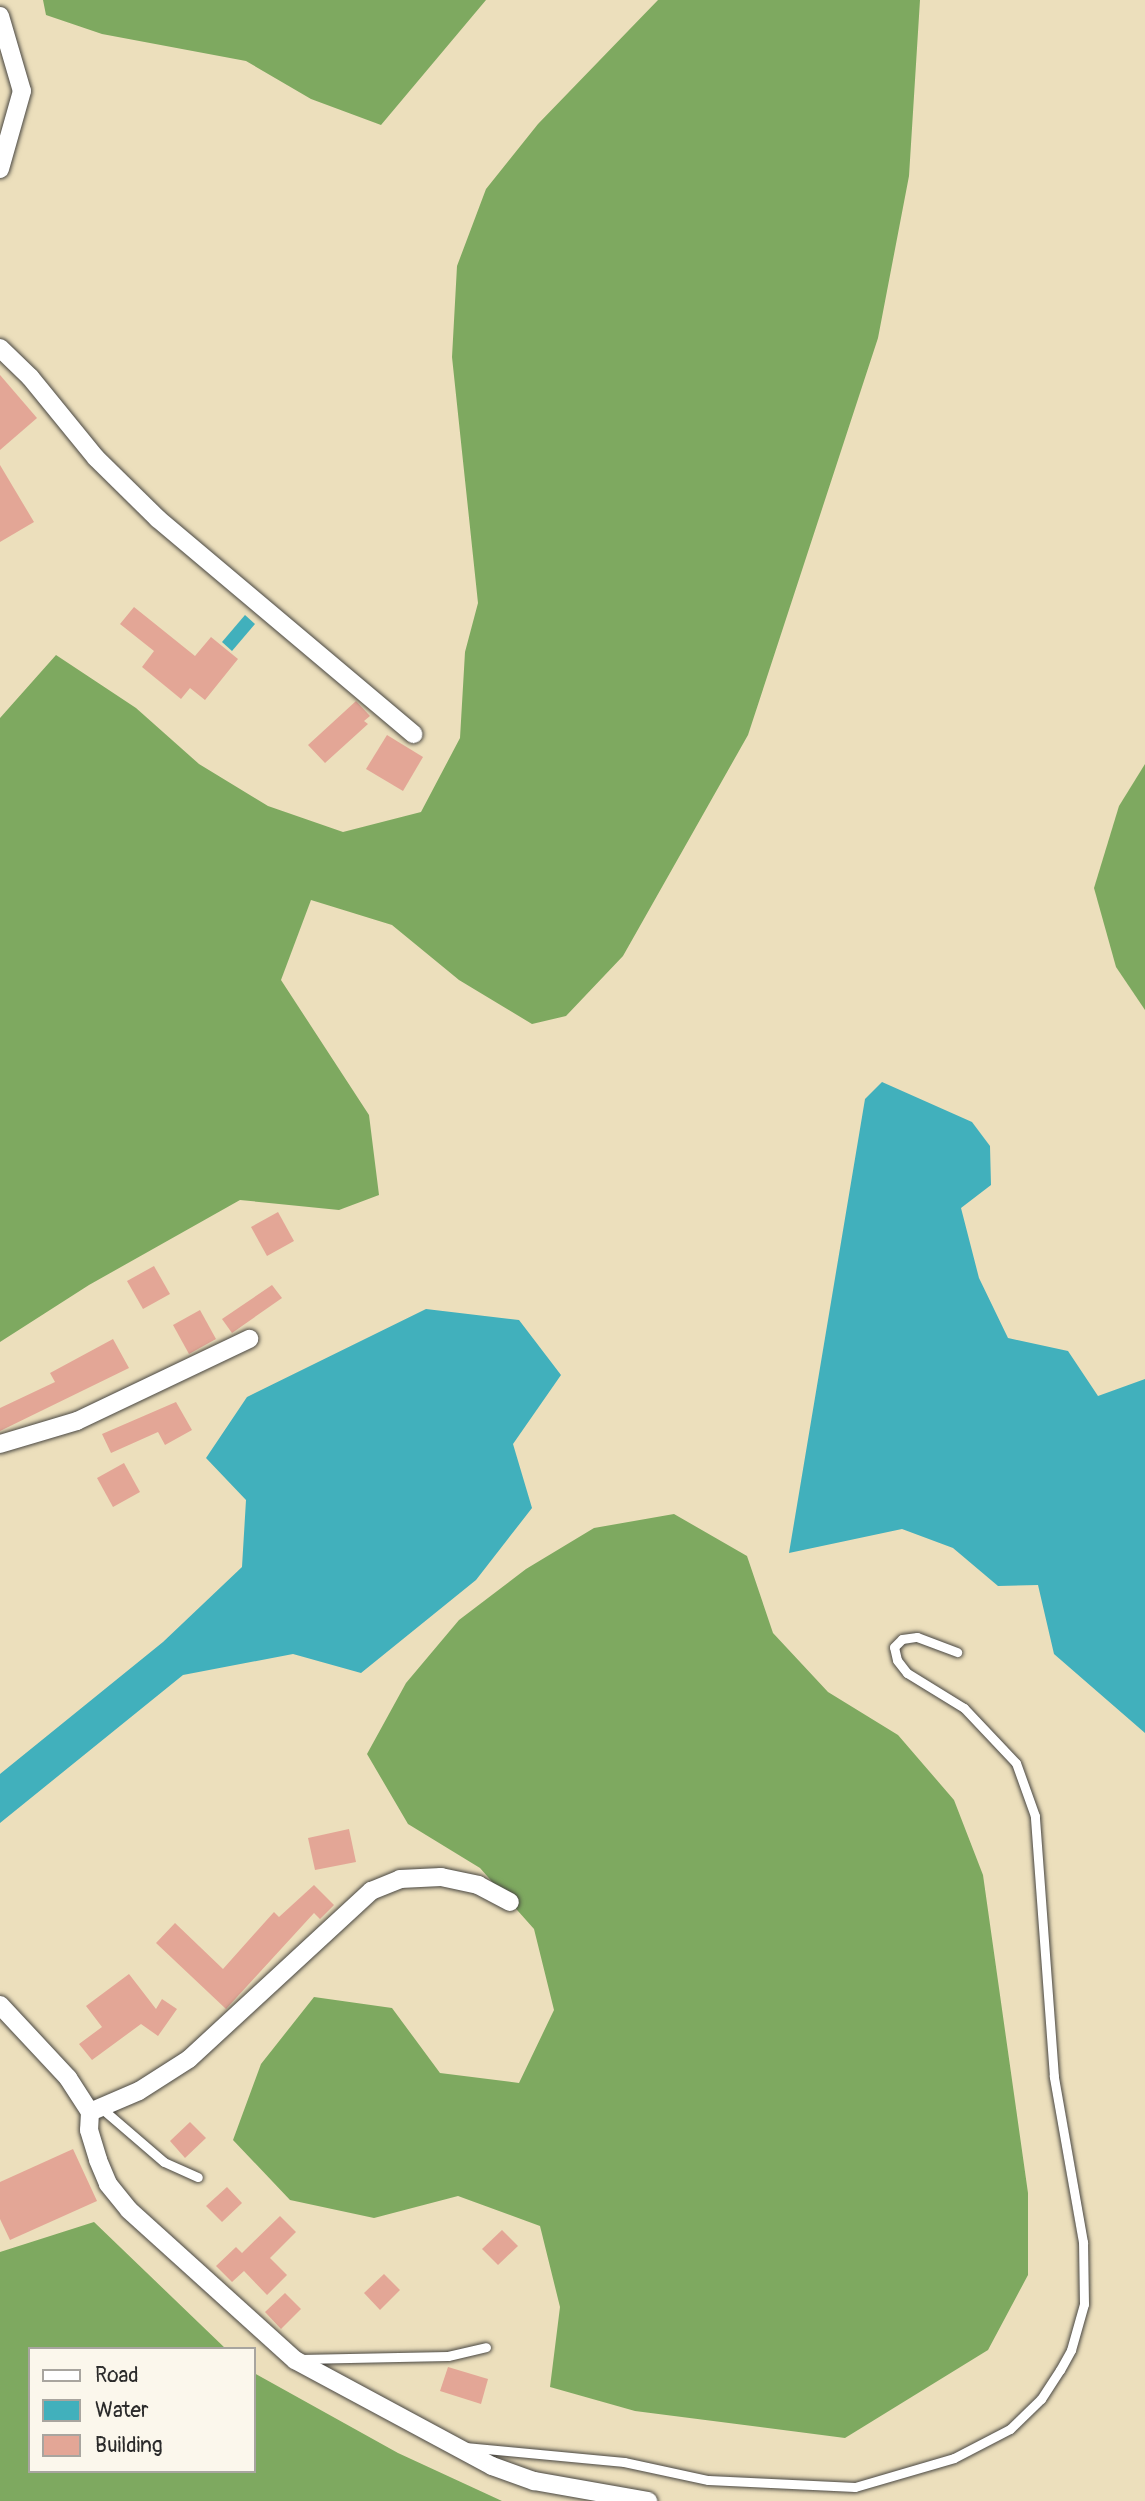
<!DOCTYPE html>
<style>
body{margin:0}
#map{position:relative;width:1145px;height:2501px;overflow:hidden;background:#ecdfbc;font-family:Pangolin,sans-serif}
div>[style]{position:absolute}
.forest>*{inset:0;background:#7ea960}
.water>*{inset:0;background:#41b0bc}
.building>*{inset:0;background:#e3a696}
.roads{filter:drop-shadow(0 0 2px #484641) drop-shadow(0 0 2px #484641)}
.lane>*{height:9px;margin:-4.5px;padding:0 4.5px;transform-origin:4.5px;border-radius:4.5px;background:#fff}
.street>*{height:18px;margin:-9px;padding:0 9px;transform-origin:9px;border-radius:9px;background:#fff}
span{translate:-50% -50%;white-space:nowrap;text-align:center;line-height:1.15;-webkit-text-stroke:6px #fbf7ec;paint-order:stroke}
.legend{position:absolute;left:28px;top:2347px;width:228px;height:126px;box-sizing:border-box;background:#fbf7ec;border:2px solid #a8a59f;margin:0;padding:9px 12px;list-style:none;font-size:21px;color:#2b2b2b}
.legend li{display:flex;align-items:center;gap:14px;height:35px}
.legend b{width:35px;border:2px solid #a8a59f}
</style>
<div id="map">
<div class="forest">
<div style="clip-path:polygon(43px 0,486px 0,381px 125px,311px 99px,246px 61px,102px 34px,46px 15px)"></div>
<div style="clip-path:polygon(658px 0,920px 0,909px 176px,878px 338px,748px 735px,623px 956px,566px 1016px,532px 1024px,459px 980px,392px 925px,311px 900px,281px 980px,369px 1115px,379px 1195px,339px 1210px,240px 1200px,89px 1285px,0 1342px,0 718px,56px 655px,136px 708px,199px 764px,268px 806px,343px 832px,421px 812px,460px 738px,465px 652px,478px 603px,452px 357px,457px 266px,486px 189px,538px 124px)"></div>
<div style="clip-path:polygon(1145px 764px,1145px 1010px,1116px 967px,1094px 888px,1119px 806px)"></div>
<div style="clip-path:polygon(674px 1514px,747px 1556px,773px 1633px,828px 1692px,898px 1735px,954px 1800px,983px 1875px,1028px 2193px,1028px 2275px,988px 2350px,845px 2438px,635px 2411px,550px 2387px,560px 2307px,540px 2226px,458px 2196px,374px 2218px,290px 2200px,233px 2140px,261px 2064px,314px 1997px,392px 2008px,440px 2073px,519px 2083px,554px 2010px,534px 1929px,480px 1868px,408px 1824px,367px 1754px,406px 1683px,459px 1620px,526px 1569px,594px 1528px)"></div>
<div style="clip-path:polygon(94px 2222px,226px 2349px,30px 2349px,30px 2471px,254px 2471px,254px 2373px,398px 2453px,502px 2501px,0 2501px,0 2252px)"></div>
</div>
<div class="water">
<div style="clip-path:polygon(245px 615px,255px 624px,232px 651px,222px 642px)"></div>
<div style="clip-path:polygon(882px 1082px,972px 1122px,990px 1146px,991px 1185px,961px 1208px,979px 1278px,1008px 1338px,1068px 1351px,1098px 1396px,1145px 1379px,1145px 1733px,1054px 1654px,1038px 1585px,998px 1586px,953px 1548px,902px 1529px,789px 1553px,865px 1099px)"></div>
<div style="clip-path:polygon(426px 1309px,519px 1320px,561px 1375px,513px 1444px,532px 1508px,476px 1580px,361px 1673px,293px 1654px,183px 1675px,0 1823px,0 1774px,163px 1642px,242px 1567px,246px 1500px,206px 1458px,247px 1397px)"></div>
</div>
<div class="building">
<div style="clip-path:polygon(0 375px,37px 418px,0 450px)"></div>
<div style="clip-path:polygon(0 465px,34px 522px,0 542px)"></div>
<div style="clip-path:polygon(134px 607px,195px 656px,211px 637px,238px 659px,205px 700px,190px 688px,181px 699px,142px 667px,154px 651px,120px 624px)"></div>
<div style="clip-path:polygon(356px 701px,370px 716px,364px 721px,368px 724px,325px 763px,308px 745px)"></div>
<div style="clip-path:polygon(387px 735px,423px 757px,403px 791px,366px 769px)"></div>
<div style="clip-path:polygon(278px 1212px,294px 1241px,267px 1256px,251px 1227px)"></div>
<div style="clip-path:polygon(154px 1266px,170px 1294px,143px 1309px,127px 1281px)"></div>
<div style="clip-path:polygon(272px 1285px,282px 1298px,232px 1333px,222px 1319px)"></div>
<div style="clip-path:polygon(200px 1310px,216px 1339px,189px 1354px,173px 1325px)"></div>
<div style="clip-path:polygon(113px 1339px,129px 1368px,0 1431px,0 1408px,55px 1382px,50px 1373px)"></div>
<div style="clip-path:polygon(176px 1402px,192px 1430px,165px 1445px,158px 1432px,111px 1453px,102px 1434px)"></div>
<div style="clip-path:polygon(124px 1463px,140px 1492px,113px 1507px,97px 1478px)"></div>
<div style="clip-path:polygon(349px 1829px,356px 1862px,315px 1870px,308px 1838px)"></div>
<div style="clip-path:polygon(314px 1885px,334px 1905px,320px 1919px,314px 1913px,226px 2009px,156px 1943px,175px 1923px,223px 1969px,274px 1912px,279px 1917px)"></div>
<div style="clip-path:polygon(129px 1974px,156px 2009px,162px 1999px,177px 2009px,158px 2036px,141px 2024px,92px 2060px,79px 2044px,102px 2027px,86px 2006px)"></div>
<div style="clip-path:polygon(190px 2122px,206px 2138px,185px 2158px,170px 2141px)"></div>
<div style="clip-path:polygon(73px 2149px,97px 2201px,10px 2240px,0 2219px,0 2182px)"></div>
<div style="clip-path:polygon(227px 2187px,242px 2203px,222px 2222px,206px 2206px)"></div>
<div style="clip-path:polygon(280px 2216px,296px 2232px,270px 2258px,287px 2275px,267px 2295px,244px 2271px,232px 2282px,216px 2266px,236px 2247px,242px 2253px)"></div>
<div style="clip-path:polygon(502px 2230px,518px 2246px,498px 2265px,482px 2249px)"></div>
<div style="clip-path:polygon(384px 2274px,400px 2290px,380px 2310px,364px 2293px)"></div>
<div style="clip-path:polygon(285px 2293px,301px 2309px,281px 2329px,265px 2312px)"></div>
<div style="clip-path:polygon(448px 2367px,488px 2379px,481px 2404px,440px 2391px)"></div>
</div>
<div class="roads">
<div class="lane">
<div style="left:100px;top:2107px;width:84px;rotate:40.7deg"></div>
<div style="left:164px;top:2162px;width:37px;rotate:24deg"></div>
<div style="left:300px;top:2359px;width:148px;rotate:-1.2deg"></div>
<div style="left:448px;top:2356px;width:39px;rotate:-13deg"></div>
<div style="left:465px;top:2447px;width:160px;rotate:5.4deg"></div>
<div style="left:624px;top:2462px;width:86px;rotate:12.1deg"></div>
<div style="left:708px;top:2480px;width:147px;rotate:2.7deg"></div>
<div style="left:855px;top:2487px;width:103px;rotate:-16.3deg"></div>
<div style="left:954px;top:2458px;width:63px;rotate:-27.4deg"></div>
<div style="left:1010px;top:2429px;width:43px;rotate:-44.1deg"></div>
<div style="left:1041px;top:2399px;width:35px;rotate:-57deg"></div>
<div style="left:1060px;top:2370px;width:23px;rotate:-61deg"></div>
<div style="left:1071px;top:2350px;width:48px;rotate:-74.2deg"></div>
<div style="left:1084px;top:2304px;width:62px;rotate:-90.9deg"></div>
<div style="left:1083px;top:2242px;width:168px;rotate:-100deg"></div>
<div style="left:1054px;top:2077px;width:262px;rotate:-94.2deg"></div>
<div style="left:1035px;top:1816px;width:56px;rotate:-109.7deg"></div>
<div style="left:1016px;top:1763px;width:76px;rotate:-133.4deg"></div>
<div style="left:964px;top:1708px;width:67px;rotate:-148.4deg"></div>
<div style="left:907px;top:1673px;width:16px;rotate:-128deg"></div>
<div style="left:897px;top:1660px;width:13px;rotate:-103deg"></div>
<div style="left:894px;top:1647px;width:11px;rotate:-45deg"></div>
<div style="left:902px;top:1639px;width:15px;rotate:-8deg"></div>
<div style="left:917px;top:1637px;width:43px;rotate:20.6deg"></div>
</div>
<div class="street">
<div style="left:0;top:16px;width:78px;rotate:73.7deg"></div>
<div style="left:22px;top:91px;width:81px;rotate:105.8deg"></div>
<div style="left:0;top:348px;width:42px;rotate:44deg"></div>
<div style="left:30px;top:377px;width:104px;rotate:50.8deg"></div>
<div style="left:96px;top:458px;width:87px;rotate:44.5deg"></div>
<div style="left:158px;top:519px;width:334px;rotate:40.1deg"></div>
<div style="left:0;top:1444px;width:80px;rotate:-16.6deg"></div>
<div style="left:77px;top:1421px;width:191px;rotate:-25.5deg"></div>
<div style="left:0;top:2005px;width:100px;rotate:47deg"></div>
<div style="left:68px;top:2078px;width:40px;rotate:57.1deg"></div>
<div style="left:90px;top:2112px;width:18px;rotate:93deg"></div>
<div style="left:89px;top:2130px;width:31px;rotate:73deg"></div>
<div style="left:98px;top:2160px;width:26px;rotate:67deg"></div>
<div style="left:108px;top:2184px;width:33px;rotate:51deg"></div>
<div style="left:129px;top:2210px;width:224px;rotate:42.1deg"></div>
<div style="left:295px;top:2360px;width:224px;rotate:28.3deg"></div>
<div style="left:492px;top:2466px;width:45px;rotate:19.7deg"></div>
<div style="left:534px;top:2481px;width:116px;rotate:10deg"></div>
<div style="left:90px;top:2112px;width:53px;rotate:-23.2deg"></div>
<div style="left:139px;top:2091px;width:59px;rotate:-32.6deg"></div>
<div style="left:189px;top:2059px;width:248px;rotate:-42.7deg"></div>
<div style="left:371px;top:1891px;width:31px;rotate:-22deg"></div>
<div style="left:400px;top:1879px;width:41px;rotate:-2.8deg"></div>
<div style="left:441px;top:1877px;width:38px;rotate:12deg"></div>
<div style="left:478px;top:1885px;width:36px;rotate:28deg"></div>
</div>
</div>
<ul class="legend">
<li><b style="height:9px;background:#fff"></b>Road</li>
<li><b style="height:19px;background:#41b0bc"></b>Water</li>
<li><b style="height:19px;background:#e3a696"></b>Building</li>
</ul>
</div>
